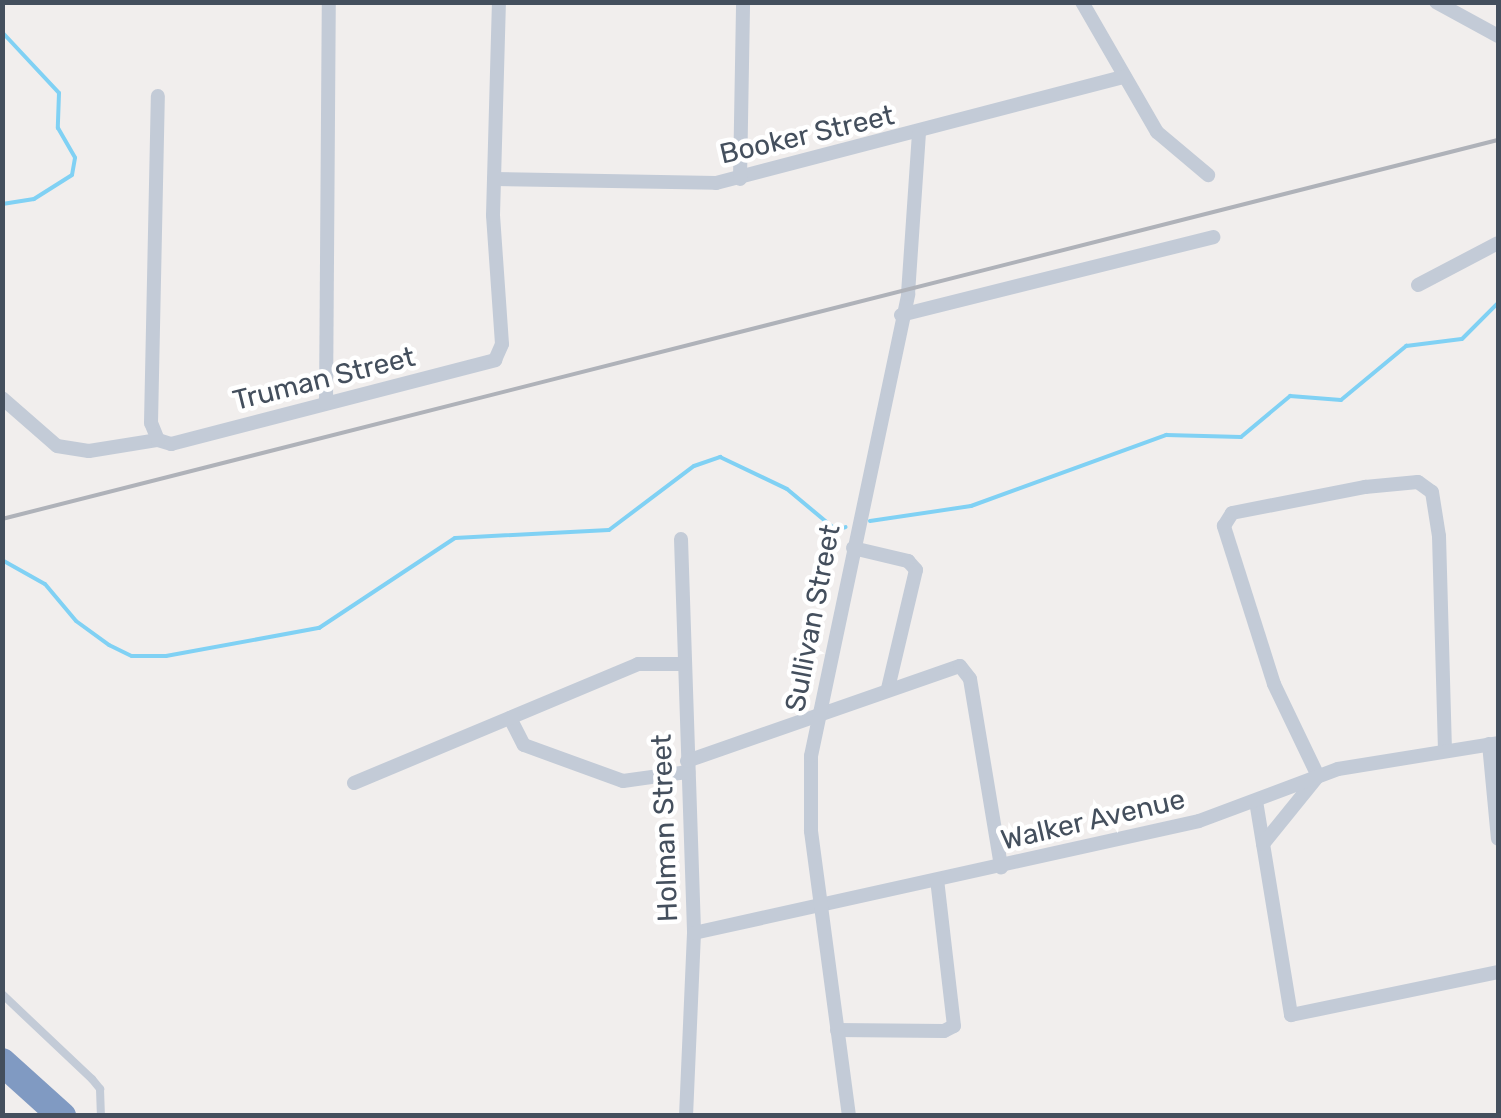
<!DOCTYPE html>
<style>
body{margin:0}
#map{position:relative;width:1501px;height:1118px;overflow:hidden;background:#f1eeed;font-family:Rubik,sans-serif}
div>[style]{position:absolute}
.stream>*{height:4px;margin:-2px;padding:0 2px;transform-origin:2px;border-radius:2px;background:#80d1f4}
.lane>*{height:8px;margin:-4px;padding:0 4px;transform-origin:4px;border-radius:4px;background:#c3cbd7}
.street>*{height:14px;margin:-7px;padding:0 7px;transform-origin:7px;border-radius:7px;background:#c3cbd7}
.highway>*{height:28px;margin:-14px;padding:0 14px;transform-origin:14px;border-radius:14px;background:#809ac2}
.rail>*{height:4px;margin:-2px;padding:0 2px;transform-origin:2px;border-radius:2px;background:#afb2b9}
span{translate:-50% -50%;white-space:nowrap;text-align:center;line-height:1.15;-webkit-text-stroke:9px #fff;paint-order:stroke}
.street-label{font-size:28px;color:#444f5d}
.frame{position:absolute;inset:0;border:5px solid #444f5d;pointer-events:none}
</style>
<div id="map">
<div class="stream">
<i style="left:2px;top:32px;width:83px;rotate:46.9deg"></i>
<i style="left:59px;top:93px;width:35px;rotate:92deg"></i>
<i style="left:58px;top:128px;width:34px;rotate:60deg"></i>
<i style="left:75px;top:158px;width:17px;rotate:100deg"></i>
<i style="left:72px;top:175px;width:45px;rotate:147.7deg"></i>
<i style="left:34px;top:199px;width:32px;rotate:171deg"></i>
<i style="left:870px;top:521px;width:102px;rotate:-8.4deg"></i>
<i style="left:971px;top:506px;width:208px;rotate:-20deg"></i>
<i style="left:1166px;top:435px;width:75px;rotate:1.5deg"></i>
<i style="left:1241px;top:437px;width:64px;rotate:-39.9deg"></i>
<i style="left:1290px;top:396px;width:51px;rotate:4.5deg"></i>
<i style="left:1341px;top:400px;width:85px;rotate:-39.7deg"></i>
<i style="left:1406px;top:346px;width:56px;rotate:-7.1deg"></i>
<i style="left:1462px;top:339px;width:51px;rotate:-45deg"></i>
<i style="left:2px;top:560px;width:49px;rotate:29.2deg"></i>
<i style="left:45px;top:584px;width:48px;rotate:50deg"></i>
<i style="left:76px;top:621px;width:41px;rotate:36deg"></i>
<i style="left:109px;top:645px;width:25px;rotate:26deg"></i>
<i style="left:132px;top:656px;width:34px"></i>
<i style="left:166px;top:656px;width:156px;rotate:-10.4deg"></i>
<i style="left:319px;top:628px;width:163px;rotate:-33.5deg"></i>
<i style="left:455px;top:538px;width:154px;rotate:-3deg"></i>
<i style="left:609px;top:530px;width:106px;rotate:-37deg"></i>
<i style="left:694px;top:466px;width:28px;rotate:-19deg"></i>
<i style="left:720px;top:457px;width:74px;rotate:25.5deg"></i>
<i style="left:787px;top:489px;width:64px;rotate:39.9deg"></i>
<i style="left:836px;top:530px;width:10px;rotate:-17deg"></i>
</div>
<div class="lane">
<i style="left:2px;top:994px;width:124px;rotate:43.4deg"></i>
<i style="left:92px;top:1079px;width:13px;rotate:51deg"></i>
<i style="left:100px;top:1089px;width:27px;rotate:88deg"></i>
</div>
<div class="street">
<i style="left:1082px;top:2px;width:150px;rotate:60deg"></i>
<i style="left:1157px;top:132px;width:67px;rotate:40.1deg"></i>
<i style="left:1436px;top:2px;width:71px;rotate:28.7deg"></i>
<i style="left:494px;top:179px;width:222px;rotate:1deg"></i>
<i style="left:716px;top:183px;width:422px;rotate:-14.6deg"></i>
<i style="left:740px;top:179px;width:177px;rotate:-89deg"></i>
<i style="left:1418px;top:285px;width:90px;rotate:-27.7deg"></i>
<i style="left:901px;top:315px;width:322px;rotate:-14deg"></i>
<i style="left:2px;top:398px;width:73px;rotate:41.1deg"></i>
<i style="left:57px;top:446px;width:32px;rotate:9deg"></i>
<i style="left:89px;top:451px;width:70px;rotate:-9.1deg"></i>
<i style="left:158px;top:440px;width:14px;rotate:17deg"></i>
<i style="left:171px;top:444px;width:335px;rotate:-14.5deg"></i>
<i style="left:495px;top:360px;width:17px;rotate:-66deg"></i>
<i style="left:502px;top:344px;width:129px;rotate:-94deg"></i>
<i style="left:493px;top:215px;width:213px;rotate:-88.4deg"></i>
<i style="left:326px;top:403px;width:401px;rotate:-89.6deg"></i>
<i style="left:158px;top:440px;width:18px;rotate:-112deg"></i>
<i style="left:151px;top:423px;width:327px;rotate:-88.8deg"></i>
<i style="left:681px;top:539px;width:394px;rotate:88.1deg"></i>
<i style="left:694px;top:933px;width:183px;rotate:92.5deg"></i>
<i style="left:853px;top:548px;width:57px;rotate:13.3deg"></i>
<i style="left:908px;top:561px;width:12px;rotate:48deg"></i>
<i style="left:916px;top:570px;width:121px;rotate:103.3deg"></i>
<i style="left:510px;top:718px;width:30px;rotate:63deg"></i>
<i style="left:524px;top:745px;width:105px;rotate:20deg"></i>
<i style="left:623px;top:781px;width:66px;rotate:-7.9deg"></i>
<i style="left:1489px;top:744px;width:95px;rotate:84.6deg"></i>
<i style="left:687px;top:761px;width:289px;rotate:-19.2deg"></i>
<i style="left:960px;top:666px;width:16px;rotate:52deg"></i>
<i style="left:970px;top:679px;width:191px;rotate:80.6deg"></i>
<i style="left:354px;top:783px;width:308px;rotate:-22.7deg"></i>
<i style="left:638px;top:664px;width:46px"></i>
<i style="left:1256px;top:801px;width:217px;rotate:80.7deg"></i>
<i style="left:1291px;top:1015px;width:211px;rotate:-11.7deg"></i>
<i style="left:1263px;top:844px;width:87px;rotate:-51deg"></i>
<i style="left:1318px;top:776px;width:102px;rotate:-115.6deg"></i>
<i style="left:1274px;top:684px;width:166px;rotate:-107.6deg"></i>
<i style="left:1224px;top:526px;width:15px;rotate:-58deg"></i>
<i style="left:1232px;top:513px;width:136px;rotate:-11.1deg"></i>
<i style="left:1365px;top:487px;width:53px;rotate:-5.4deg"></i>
<i style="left:1418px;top:482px;width:17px;rotate:36deg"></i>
<i style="left:1432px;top:492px;width:45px;rotate:81deg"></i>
<i style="left:1439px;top:536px;width:214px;rotate:88.4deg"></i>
<i style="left:694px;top:933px;width:517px;rotate:-12.5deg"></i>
<i style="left:1199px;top:821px;width:148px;rotate:-20.5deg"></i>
<i style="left:1338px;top:769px;width:162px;rotate:-9.2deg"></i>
<i style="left:837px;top:1030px;width:107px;rotate:0.5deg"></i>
<i style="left:944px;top:1031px;width:11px;rotate:-27deg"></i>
<i style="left:954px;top:1026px;width:147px;rotate:-96.6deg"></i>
<i style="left:849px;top:1116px;width:288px;rotate:-97.6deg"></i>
<i style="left:811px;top:831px;width:75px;rotate:-90deg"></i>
<i style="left:811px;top:756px;width:472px;rotate:-78.1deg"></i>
<i style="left:908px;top:294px;width:160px;rotate:-86.1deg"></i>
</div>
<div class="highway">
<i style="left:2px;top:1062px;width:81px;rotate:42deg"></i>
</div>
<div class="rail">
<i style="left:2px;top:519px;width:1543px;rotate:-14.22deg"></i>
</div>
<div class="street-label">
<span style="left:807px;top:135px;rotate:-13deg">Booker Street</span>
<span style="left:324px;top:379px;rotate:-14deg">Truman Street</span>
<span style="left:813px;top:618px;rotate:-79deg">Sullivan Street</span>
<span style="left:1093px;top:820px;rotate:-13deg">Walker Avenue</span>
<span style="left:665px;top:828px;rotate:-92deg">Holman Street</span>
</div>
<div class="frame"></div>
</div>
